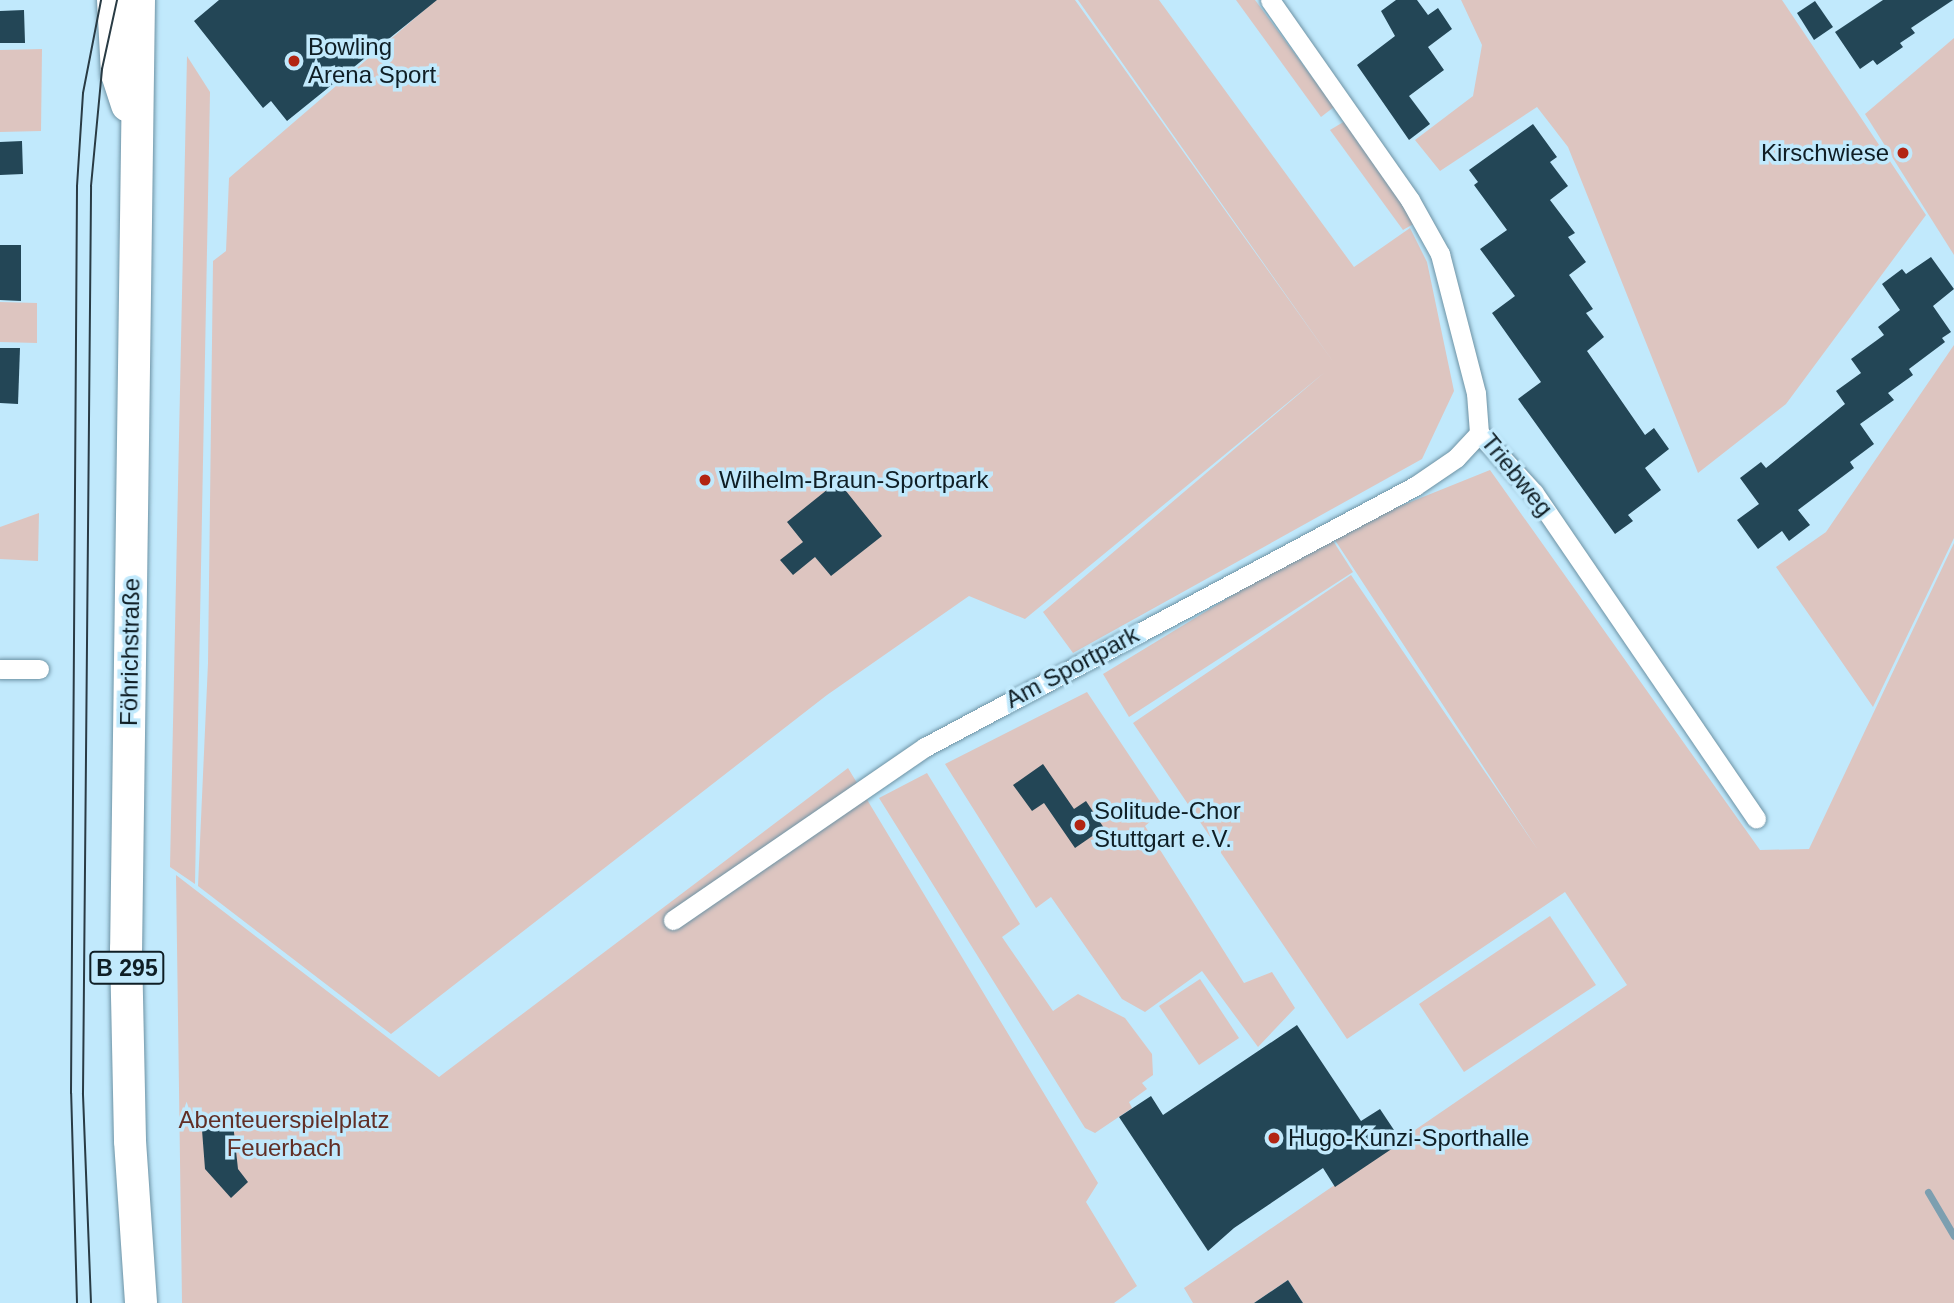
<!DOCTYPE html>
<meta charset="utf-8">
<style>
body{margin:0}
#map{position:relative;width:1954px;height:1303px;overflow:hidden;background:#c1e9fc;font-family:Helvetica,sans-serif}
div>[style]{position:absolute}
.green>*{inset:0;background:#ddc5c0}
.stream>*{height:7px;margin:-3.5px;padding:0 3.5px;transform-origin:3.5px;border-radius:3.5px;background:#7c9fb0}
.building>*{inset:0;background:#234656}
.roads{filter:drop-shadow(0 0 2px #6d92a4) drop-shadow(0 0 2px #6d92a4)}
.minor>*{height:19px;margin:-9.5px;padding:0 9.5px;transform-origin:9.5px;border-radius:9.5px;background:#fff}
.primary>*{height:32px;margin:-16px;padding:0 16px;transform-origin:16px;border-radius:16px;background:#fff}
.tram>*{height:2px;margin:-1px;padding:0 1px;transform-origin:1px;border-radius:1px;background:#293b44}
.dots>*{width:19px;height:19px;translate:-50% -50%;box-sizing:border-box;border:4px solid #c1e9fc;border-radius:50%}
span{translate:-50% -50%;white-space:nowrap;text-align:center;line-height:1.15;-webkit-text-stroke:7px #c1e9fc;paint-order:stroke}
.shield-label span{padding:2px 5px;background:#c1e9fc;border:2px solid;border-radius:5px;-webkit-text-stroke-width:0}
.shield-label{font-size:23px;color:#0f1e25;font-weight:700}
.poi-label{font-size:24px;color:#0f1e25}
.left{translate:0 -50%;text-align:left}
.right{translate:-100% -50%;text-align:right}
.street-label{font-size:24px;color:#0f1e25}
.park-label{font-size:24px;color:#612e25}
</style>
<div id="map">
<div class="green">
<i style="clip-path:polygon(436px 0,1075px 0,1334px 363px,1078px 0,1159px 0,1354px 267px,1410px 228px,1427px 262px,1454px 391px,1422px 459px,1073px 653px,1043px 612px,1325px 372px,1025px 619px,969px 596px,827px 695px,391px 1034px,198px 886px,208px 663px,213px 261px,226px 251px,229px 178px)"></i>
<i style="clip-path:polygon(1236px 0,1255px 0,1334px 107px,1321px 117px)"></i>
<i style="clip-path:polygon(1461px 0,1782px 0,1926px 215px,1786px 404px,1698px 473px,1568px 147px,1537px 107px,1440px 171px,1415px 140px,1473px 96px,1482px 45px)"></i>
<i style="clip-path:polygon(1954px 38px,1954px 255px,1865px 114px)"></i>
<i style="clip-path:polygon(42px 49px,41px 131px,0 132px,0 50px)"></i>
<i style="clip-path:polygon(187px 56px,210px 92px,195px 884px,170px 867px)"></i>
<i style="clip-path:polygon(1345px 121px,1415px 223px,1403px 230px,1330px 130px)"></i>
<i style="clip-path:polygon(0 302px,37px 303px,37px 343px,0 342px)"></i>
<i style="clip-path:polygon(1954px 345px,1954px 538px,1873px 707px,1776px 567px,1826px 532px)"></i>
<i style="clip-path:polygon(1490px 470px,1760px 850px,1809px 849px,1954px 543px,1954px 1303px,1303px 1303px,1288px 1280px,1254px 1303px,1193px 1303px,1184px 1288px,1627px 985px,1565px 892px,1347px 1039px,1133px 723px,1351px 575px,1538px 850px,1331px 534px)"></i>
<i style="clip-path:polygon(39px 513px,38px 561px,0 559px,0 527px)"></i>
<i style="clip-path:polygon(1330px 536px,1353px 572px,1129px 717px,1103px 674px)"></i>
<i style="clip-path:polygon(1087px 692px,1165px 809px,1145px 826px,1244px 983px,1272px 972px,1295px 1008px,1258px 1047px,1202px 971px,1145px 1012px,1122px 999px,1051px 897px,1036px 908px,945px 764px)"></i>
<i style="clip-path:polygon(848px 768px,1098px 1183px,1086px 1202px,1137px 1286px,1114px 1303px,182px 1303px,176px 875px,439px 1077px)"></i>
<i style="clip-path:polygon(927px 773px,1020px 924px,1002px 937px,1053px 1011px,1078px 994px,1125px 1018px,1152px 1054px,1153px 1075px,1142px 1083px,1147px 1089px,1129px 1102px,1132px 1108px,1095px 1133px,1085px 1128px,879px 798px)"></i>
<i style="clip-path:polygon(1550px 916px,1596px 985px,1464px 1072px,1419px 1004px)"></i>
<i style="clip-path:polygon(1200px 979px,1239px 1038px,1199px 1065px,1159px 1006px)"></i>
</div>
<div class="stream">
<i style="left:1928px;top:1192px;width:51px;rotate:59.4deg"></i>
</div>
<div class="building">
<i style="clip-path:polygon(219px 0,437px 0,287px 121px,271px 101px,263px 108px,194px 21px)"></i>
<i style="clip-path:polygon(1396px 0,1417px 0,1428px 15px,1438px 8px,1452px 29px,1428px 47px,1444px 70px,1409px 96px,1430px 124px,1409px 140px,1357px 65px,1395px 36px,1381px 11px)"></i>
<i style="clip-path:polygon(1883px 0,1953px 0,1911px 28px,1915px 33px,1900px 43px,1903px 47px,1877px 65px,1873px 60px,1860px 69px,1835px 32px)"></i>
<i style="clip-path:polygon(1815px 1px,1833px 27px,1814px 40px,1797px 13px)"></i>
<i style="clip-path:polygon(24px 10px,25px 43px,0 43px,0 11px)"></i>
<i style="clip-path:polygon(1533px 124px,1557px 157px,1550px 162px,1568px 186px,1550px 200px,1575px 233px,1568px 237px,1586px 262px,1569px 275px,1593px 309px,1586px 313px,1604px 337px,1587px 351px,1645px 435px,1654px 428px,1669px 449px,1645px 468px,1661px 490px,1628px 515px,1633px 521px,1615px 534px,1518px 399px,1541px 382px,1492px 313px,1515px 296px,1480px 249px,1507px 230px,1474px 185px,1478px 182px,1469px 170px)"></i>
<i style="clip-path:polygon(22px 141px,23px 174px,0 175px,0 142px)"></i>
<i style="clip-path:polygon(0 245px,21px 245px,21px 301px,0 300px)"></i>
<i style="clip-path:polygon(1931px 257px,1954px 289px,1933px 306px,1951px 332px,1942px 338px,1945px 342px,1909px 369px,1913px 375px,1888px 393px,1894px 400px,1860px 424px,1874px 444px,1850px 462px,1854px 468px,1798px 510px,1810px 525px,1789px 541px,1782px 531px,1758px 549px,1737px 520px,1759px 504px,1740px 478px,1761px 462px,1766px 468px,1845px 404px,1836px 391px,1861px 373px,1851px 359px,1884px 335px,1878px 327px,1900px 310px,1882px 284px,1902px 269px,1906px 274px)"></i>
<i style="clip-path:polygon(0 348px,20px 348px,18px 404px,0 403px)"></i>
<i style="clip-path:polygon(838px 481px,882px 536px,831px 576px,815px 557px,793px 575px,780px 560px,803px 542px,787px 522px)"></i>
<i style="clip-path:polygon(1043px 764px,1074px 809px,1086px 801px,1104px 828px,1075px 848px,1044px 803px,1032px 811px,1013px 785px)"></i>
<i style="clip-path:polygon(1297px 1025px,1361px 1121px,1380px 1109px,1402px 1142px,1335px 1187px,1323px 1168px,1234px 1228px,1208px 1251px,1119px 1117px,1151px 1096px,1163px 1115px)"></i>
<i style="clip-path:polygon(232px 1114px,238px 1169px,248px 1182px,231px 1198px,205px 1169px,201px 1117px)"></i>
<i style="clip-path:polygon(1288px 1280px,1303px 1303px,1254px 1303px)"></i>
</div>
<div class="roads">
<div class="minor">
<i style="left:1270px;top:0;width:244px;rotate:55deg"></i>
<i style="left:1410px;top:200px;width:62px;rotate:60.9deg"></i>
<i style="left:1440px;top:254px;width:144px;rotate:75.5deg"></i>
<i style="left:1476px;top:393px;width:40px;rotate:85.7deg"></i>
<i style="left:1479px;top:433px;width:81px;rotate:47.5deg"></i>
<i style="left:1534px;top:493px;width:394px;rotate:55.7deg"></i>
<i style="left:0;top:669px;width:39px"></i>
<i style="left:673px;top:920px;width:306px;rotate:-34.5deg"></i>
<i style="left:925px;top:747px;width:555px;rotate:-28.04deg"></i>
<i style="left:1415px;top:486px;width:50px;rotate:-34.3deg"></i>
<i style="left:1456px;top:458px;width:34px;rotate:-47deg"></i>
</div>
<div class="primary">
<i style="left:113px;top:0;width:74px;rotate:86.9deg"></i>
<i style="left:117px;top:74px;width:33px;rotate:72deg"></i>
<i style="left:139px;top:0;width:949px;rotate:90.78deg"></i>
<i style="left:126px;top:949px;width:192px;rotate:88.8deg"></i>
<i style="left:130px;top:1141px;width:162px;rotate:86.1deg"></i>
</div>
</div>
<div class="tram">
<i style="left:77px;top:1303px;width:210px;rotate:-91.6deg"></i>
<i style="left:71px;top:1093px;width:907px;rotate:-89.62deg"></i>
<i style="left:77px;top:186px;width:93px;rotate:-86.3deg"></i>
<i style="left:83px;top:93px;width:95px;rotate:-79deg"></i>
<i style="left:91px;top:1303px;width:210px;rotate:-92.2deg"></i>
<i style="left:83px;top:1093px;width:907px;rotate:-89.49deg"></i>
<i style="left:91px;top:186px;width:118px;rotate:-84.6deg"></i>
<i style="left:102px;top:69px;width:71px;rotate:-77.7deg"></i>
</div>
<div class="dots">
<i style="left:294px;top:61px;background:#b22513"></i>
<i style="left:1903px;top:153px;background:#b22513"></i>
<i style="left:705px;top:480px;background:#b22513"></i>
<i style="left:1080px;top:825px;background:#b22513"></i>
<i style="left:1274px;top:1138px;background:#b22513"></i>
</div>
<div class="shield-label">
<span style="left:127px;top:968px">B 295</span>
</div>
<div class="poi-label">
<span class="left" style="left:308px;top:61px">Bowling<br>Arena Sport</span>
<span class="right" style="left:1889px;top:153px">Kirschwiese</span>
<span class="left" style="left:719px;top:480px">Wilhelm-Braun-Sportpark</span>
<span class="left" style="left:1094px;top:825px">Solitude-Chor<br>Stuttgart e.V.</span>
<span class="left" style="left:1288px;top:1138px">Hugo-Kunzi-Sporthalle</span>
</div>
<div class="street-label">
<span style="left:1517px;top:475px;rotate:51deg">Triebweg</span>
<span style="left:130px;top:652px;rotate:-89deg">Föhrichstraße</span>
<span style="left:1072px;top:667px;rotate:-28deg">Am Sportpark</span>
</div>
<div class="park-label">
<span style="left:284px;top:1134px">Abenteuerspielplatz<br>Feuerbach</span>
</div>
</div>
